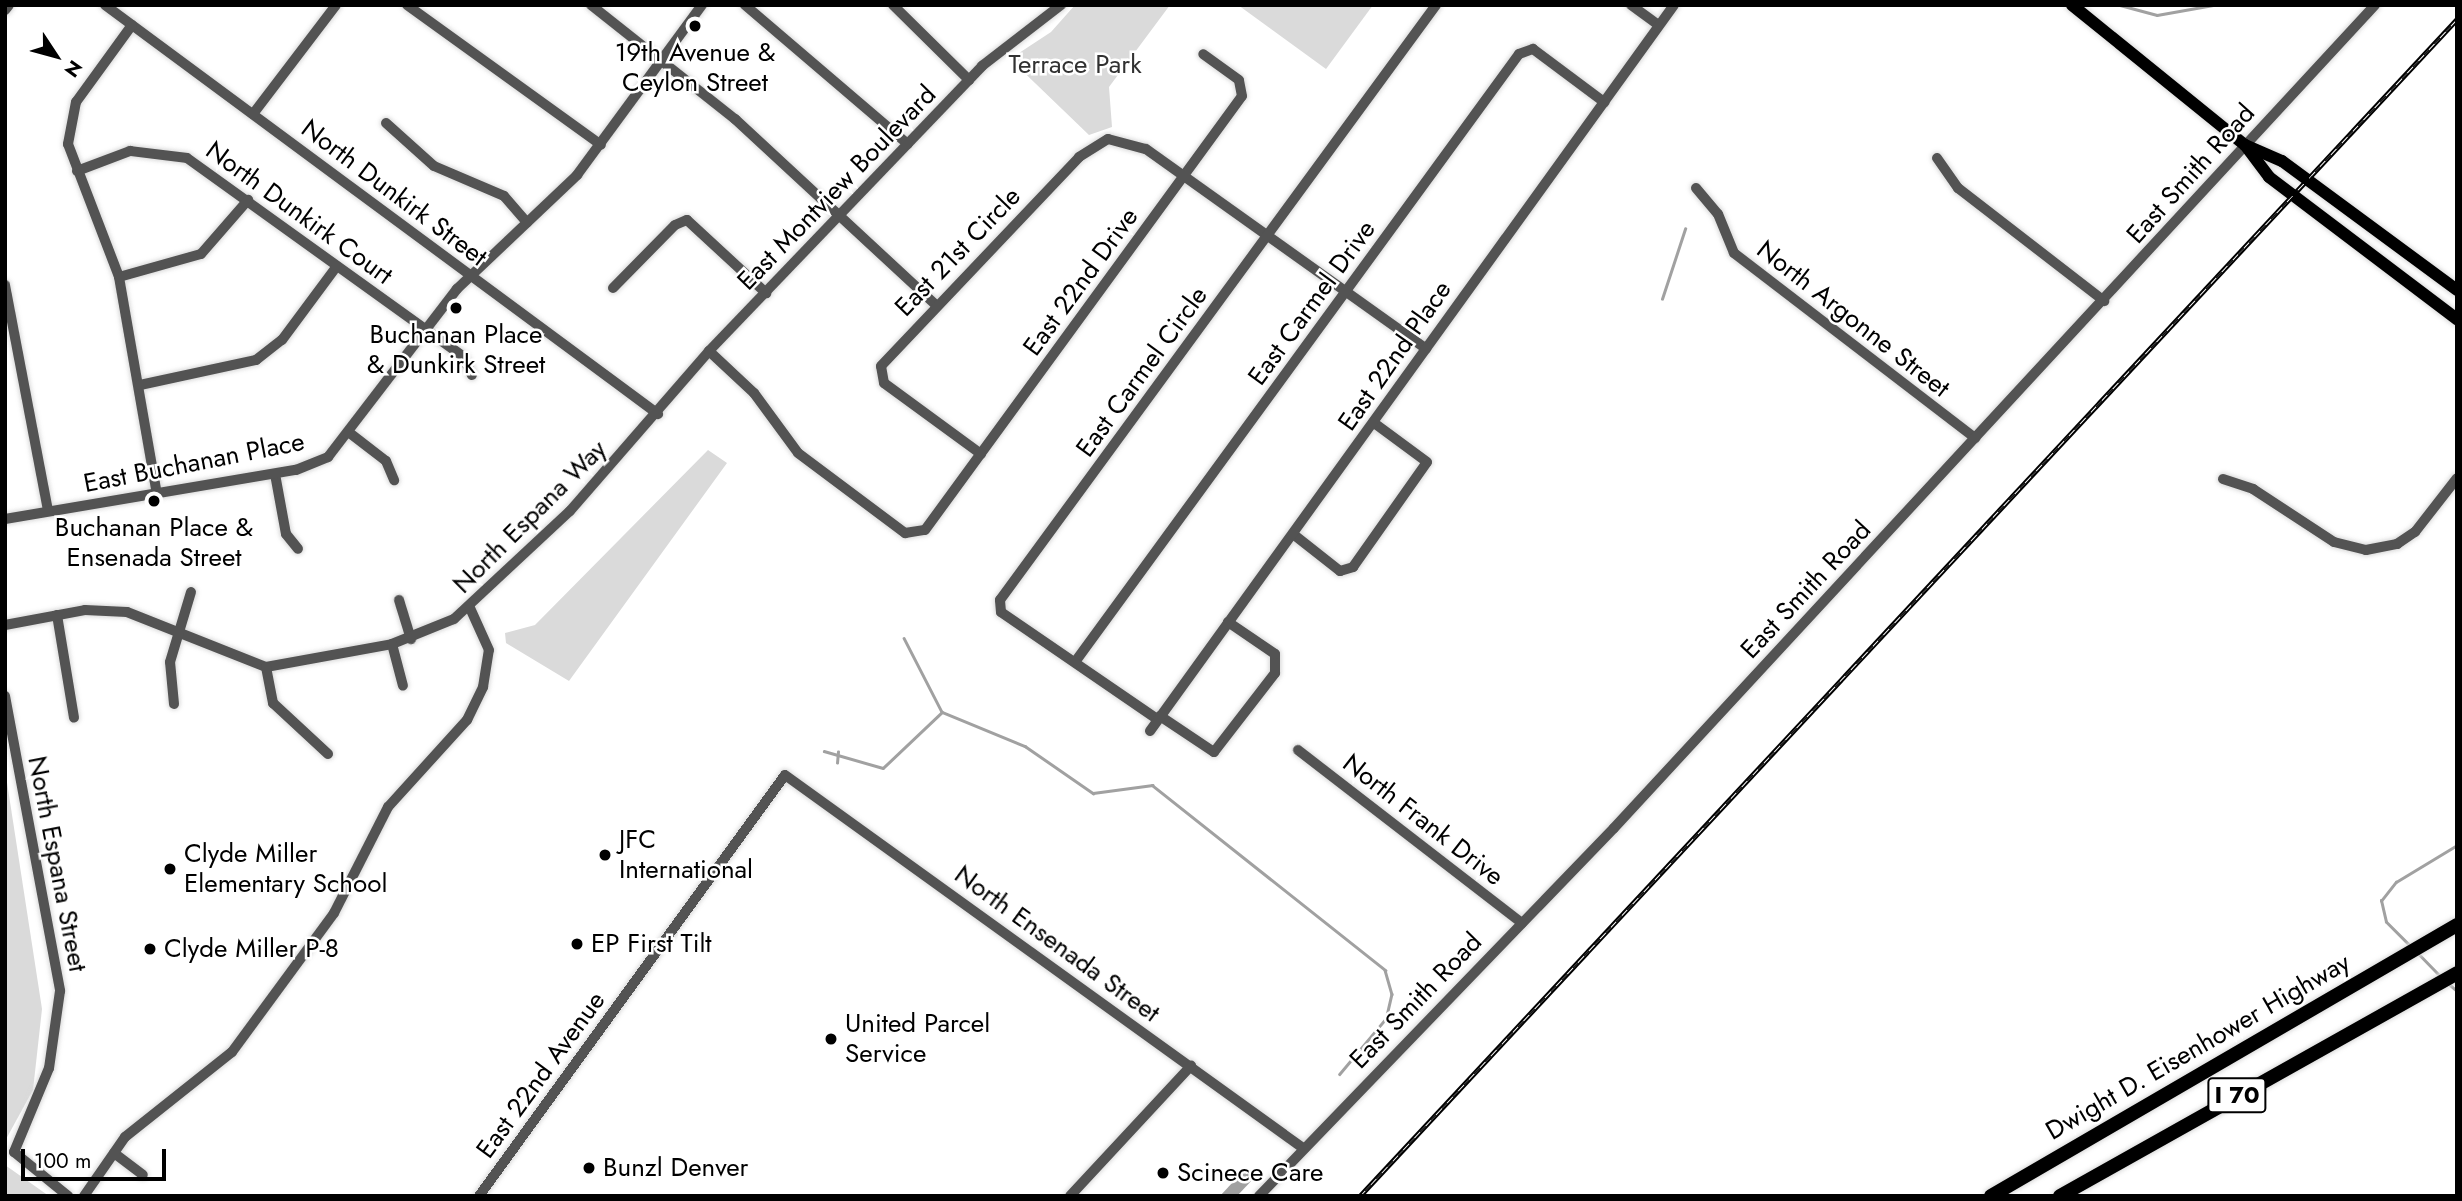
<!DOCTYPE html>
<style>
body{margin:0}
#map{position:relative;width:2462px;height:1201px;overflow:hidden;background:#fff;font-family:Jost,sans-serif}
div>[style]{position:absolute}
.green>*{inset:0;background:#dadada}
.water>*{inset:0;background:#a1a1a1}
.stream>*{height:2.5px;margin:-1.25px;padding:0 1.25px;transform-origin:1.25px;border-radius:1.25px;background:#a1a1a1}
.roads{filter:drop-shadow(0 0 2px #dbdbdb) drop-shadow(0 0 2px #dbdbdb)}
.minor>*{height:10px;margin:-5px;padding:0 5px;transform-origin:5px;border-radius:5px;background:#535353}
.major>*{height:12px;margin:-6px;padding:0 6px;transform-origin:6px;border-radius:6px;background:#000}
.highway>*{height:14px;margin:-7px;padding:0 7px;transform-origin:7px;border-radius:7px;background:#000}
.rail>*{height:5px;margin-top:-2.5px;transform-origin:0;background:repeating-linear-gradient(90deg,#fff 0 8px,#000 0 16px);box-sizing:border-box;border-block:2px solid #000}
.dots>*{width:19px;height:19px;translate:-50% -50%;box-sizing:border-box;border:4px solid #fff;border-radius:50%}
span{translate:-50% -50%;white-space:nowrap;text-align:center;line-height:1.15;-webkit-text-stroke:5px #fff;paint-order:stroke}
.shield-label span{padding:2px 5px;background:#fff;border:2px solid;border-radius:5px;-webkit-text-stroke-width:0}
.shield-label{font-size:24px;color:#000;font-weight:700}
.poi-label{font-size:26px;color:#000}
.left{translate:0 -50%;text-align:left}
.park-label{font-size:26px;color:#313131}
.street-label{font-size:26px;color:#000}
.frame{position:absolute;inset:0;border:7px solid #000;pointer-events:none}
.north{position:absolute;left:21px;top:21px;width:70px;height:70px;-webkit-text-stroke:5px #fff;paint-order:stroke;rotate:126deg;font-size:19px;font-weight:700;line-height:28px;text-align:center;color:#000}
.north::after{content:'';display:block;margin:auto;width:24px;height:32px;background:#000;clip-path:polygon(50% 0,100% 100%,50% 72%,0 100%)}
.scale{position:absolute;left:21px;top:1149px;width:145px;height:32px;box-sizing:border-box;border:4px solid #000;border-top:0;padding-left:9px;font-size:21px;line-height:24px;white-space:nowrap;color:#000;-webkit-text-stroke:5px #fff;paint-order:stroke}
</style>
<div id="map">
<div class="green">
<i style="clip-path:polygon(1075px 5px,1170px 5px,1109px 87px,1112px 127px,1089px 135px,1010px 59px,1051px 32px)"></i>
<i style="clip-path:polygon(1238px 5px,1373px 5px,1326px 69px)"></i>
<i style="clip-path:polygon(708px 450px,727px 463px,569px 681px,506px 643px,505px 633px,535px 625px)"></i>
<i style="clip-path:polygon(6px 776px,42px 1009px,33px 1090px,5px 1141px)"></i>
<i style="clip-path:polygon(5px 1165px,49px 1196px,5px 1196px)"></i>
</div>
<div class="water">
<i style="clip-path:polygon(1245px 1169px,1255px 1177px,1237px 1196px,1220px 1196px)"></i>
</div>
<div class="stream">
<i style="left:2120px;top:5px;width:38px;rotate:15deg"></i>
<i style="left:2157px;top:15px;width:58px;rotate:-10deg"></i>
<i style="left:1662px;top:299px;width:74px;rotate:-71.8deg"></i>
<i style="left:904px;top:638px;width:83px;rotate:62.8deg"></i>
<i style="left:824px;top:751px;width:61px;rotate:16.1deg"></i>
<i style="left:883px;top:768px;width:81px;rotate:-43.5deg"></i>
<i style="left:942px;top:712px;width:90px;rotate:22.3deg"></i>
<i style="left:1025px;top:746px;width:83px;rotate:34.7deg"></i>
<i style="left:1093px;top:793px;width:60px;rotate:-7.7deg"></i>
<i style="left:1152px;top:785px;width:298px;rotate:38.4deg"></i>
<i style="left:1385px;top:970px;width:25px;rotate:74deg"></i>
<i style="left:1392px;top:994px;width:26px;rotate:103deg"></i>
<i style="left:1386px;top:1019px;width:72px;rotate:129.9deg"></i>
<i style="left:837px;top:763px;width:11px;rotate:-85deg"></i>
<i style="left:2411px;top:947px;width:35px;rotate:-135deg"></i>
<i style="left:2386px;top:922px;width:22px;rotate:-103deg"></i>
<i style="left:2381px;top:901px;width:24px;rotate:-52deg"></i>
<i style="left:2396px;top:882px;width:71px;rotate:-31.2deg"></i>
<i style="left:2419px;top:954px;width:32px;rotate:46deg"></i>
<i style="left:2449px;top:984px;width:11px;rotate:41deg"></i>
</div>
<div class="roads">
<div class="minor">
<i style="left:105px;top:5px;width:688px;rotate:36.49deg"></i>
<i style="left:407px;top:5px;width:239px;rotate:35.8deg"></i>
<i style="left:591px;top:5px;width:184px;rotate:38.4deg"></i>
<i style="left:735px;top:119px;width:274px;rotate:42.8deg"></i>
<i style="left:745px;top:5px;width:214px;rotate:40.5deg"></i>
<i style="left:893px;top:5px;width:107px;rotate:44.6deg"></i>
<i style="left:1631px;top:5px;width:34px;rotate:36deg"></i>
<i style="left:5px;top:10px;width:6px;rotate:-51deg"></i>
<i style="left:132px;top:25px;width:95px;rotate:126deg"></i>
<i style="left:76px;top:102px;width:43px;rotate:100.8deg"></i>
<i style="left:68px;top:144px;width:142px;rotate:69deg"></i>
<i style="left:119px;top:277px;width:220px;rotate:80.1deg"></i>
<i style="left:253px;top:114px;width:137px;rotate:-52.7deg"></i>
<i style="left:386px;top:123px;width:64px;rotate:41.9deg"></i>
<i style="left:434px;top:166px;width:76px;rotate:23.2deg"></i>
<i style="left:504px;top:196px;width:35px;rotate:49deg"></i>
<i style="left:1937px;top:158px;width:37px;rotate:55deg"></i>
<i style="left:1958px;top:188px;width:185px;rotate:37.7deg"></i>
<i style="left:77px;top:171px;width:57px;rotate:-20.7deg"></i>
<i style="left:130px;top:151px;width:57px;rotate:7deg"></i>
<i style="left:187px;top:158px;width:340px;rotate:35.7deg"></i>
<i style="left:463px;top:356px;width:21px;rotate:65deg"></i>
<i style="left:1696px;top:188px;width:34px;rotate:50deg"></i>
<i style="left:1718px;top:214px;width:42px;rotate:67.7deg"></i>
<i style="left:1734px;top:253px;width:304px;rotate:37.5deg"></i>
<i style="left:119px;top:277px;width:85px;rotate:-15.7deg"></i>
<i style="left:201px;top:254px;width:72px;rotate:-49deg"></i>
<i style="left:5px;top:285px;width:230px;rotate:79.2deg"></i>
<i style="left:613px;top:288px;width:88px;rotate:-45.5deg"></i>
<i style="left:675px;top:225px;width:13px;rotate:-23deg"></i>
<i style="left:687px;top:220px;width:108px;rotate:42.7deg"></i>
<i style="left:709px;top:351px;width:62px;rotate:43deg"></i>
<i style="left:754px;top:393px;width:74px;rotate:53.7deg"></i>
<i style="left:798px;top:453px;width:134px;rotate:36.8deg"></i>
<i style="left:905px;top:533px;width:20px;rotate:-9deg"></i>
<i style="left:925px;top:530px;width:537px;rotate:-53.86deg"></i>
<i style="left:1242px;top:96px;width:16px;rotate:-101deg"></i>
<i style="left:1239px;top:80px;width:44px;rotate:-144.2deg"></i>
<i style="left:140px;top:385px;width:119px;rotate:-12.2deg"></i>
<i style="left:256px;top:360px;width:33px;rotate:-38deg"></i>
<i style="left:282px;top:340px;width:92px;rotate:-53.4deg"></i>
<i style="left:351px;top:434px;width:44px;rotate:37.6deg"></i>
<i style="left:386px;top:461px;width:21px;rotate:67deg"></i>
<i style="left:981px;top:454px;width:120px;rotate:-143.8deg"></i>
<i style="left:884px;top:383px;width:17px;rotate:-100deg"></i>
<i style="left:881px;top:366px;width:288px;rotate:-46.5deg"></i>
<i style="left:1079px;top:157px;width:34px;rotate:-32deg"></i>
<i style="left:1108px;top:139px;width:39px;rotate:15deg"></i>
<i style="left:1146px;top:149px;width:344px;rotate:35.5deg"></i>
<i style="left:275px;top:474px;width:61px;rotate:79.6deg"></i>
<i style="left:286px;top:534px;width:19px;rotate:51deg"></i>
<i style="left:2223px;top:479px;width:32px;rotate:18deg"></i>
<i style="left:2253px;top:489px;width:97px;rotate:33.2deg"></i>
<i style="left:2334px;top:542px;width:33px;rotate:14deg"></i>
<i style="left:2366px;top:550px;width:32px;rotate:-11deg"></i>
<i style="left:2397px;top:544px;width:22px;rotate:-34deg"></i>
<i style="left:2415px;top:532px;width:68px;rotate:-52.1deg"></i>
<i style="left:5px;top:519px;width:295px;rotate:-9.6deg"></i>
<i style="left:296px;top:470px;width:35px;rotate:-22deg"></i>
<i style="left:328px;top:457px;width:212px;rotate:-52.5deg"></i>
<i style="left:457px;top:289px;width:166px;rotate:-43.5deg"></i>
<i style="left:577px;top:175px;width:211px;rotate:-53.7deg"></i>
<i style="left:1293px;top:534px;width:60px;rotate:38.2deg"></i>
<i style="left:1340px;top:571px;width:14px;rotate:-17deg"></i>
<i style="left:1353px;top:567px;width:128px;rotate:-54.8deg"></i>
<i style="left:1427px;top:462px;width:67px;rotate:-143.5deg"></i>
<i style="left:399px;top:600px;width:41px;rotate:72.9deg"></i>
<i style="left:57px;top:615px;width:104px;rotate:80.6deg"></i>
<i style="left:5px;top:625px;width:81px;rotate:-10.6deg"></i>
<i style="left:85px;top:610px;width:42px;rotate:2.7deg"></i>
<i style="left:127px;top:612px;width:149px;rotate:21.6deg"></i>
<i style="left:266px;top:667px;width:128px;rotate:-10.3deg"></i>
<i style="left:392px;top:644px;width:67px;rotate:-22deg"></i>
<i style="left:454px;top:619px;width:158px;rotate:-43deg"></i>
<i style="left:570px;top:511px;width:212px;rotate:-49deg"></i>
<i style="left:709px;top:351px;width:395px;rotate:-46.2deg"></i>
<i style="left:982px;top:66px;width:100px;rotate:-37.7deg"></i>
<i style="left:392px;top:644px;width:43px;rotate:75.3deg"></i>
<i style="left:1075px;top:662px;width:753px;rotate:-53.86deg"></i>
<i style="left:1519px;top:54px;width:15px;rotate:-20deg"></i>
<i style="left:1533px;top:49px;width:89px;rotate:36.7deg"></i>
<i style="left:266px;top:667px;width:37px;rotate:79deg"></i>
<i style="left:273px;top:703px;width:75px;rotate:42.8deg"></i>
<i style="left:5px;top:696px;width:300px;rotate:79.4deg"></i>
<i style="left:60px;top:991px;width:78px;rotate:98.1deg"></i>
<i style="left:49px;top:1068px;width:91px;rotate:112.6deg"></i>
<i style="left:14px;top:1152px;width:70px;rotate:39.2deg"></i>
<i style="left:174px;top:704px;width:42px;rotate:-95.4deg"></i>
<i style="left:170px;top:662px;width:73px;rotate:-73.3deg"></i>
<i style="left:1160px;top:716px;width:65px;rotate:33.7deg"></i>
<i style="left:1214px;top:752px;width:100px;rotate:-52.3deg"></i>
<i style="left:1275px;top:673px;width:19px;rotate:-90deg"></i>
<i style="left:1275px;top:654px;width:57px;rotate:-145.8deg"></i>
<i style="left:1157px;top:719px;width:189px;rotate:-145.6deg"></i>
<i style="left:1001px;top:612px;width:12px;rotate:-95deg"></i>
<i style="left:1000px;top:600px;width:738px;rotate:-53.77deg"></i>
<i style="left:1150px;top:731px;width:895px;rotate:-54.18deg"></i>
<i style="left:1298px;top:750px;width:283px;rotate:37.7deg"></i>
<i style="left:114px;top:1153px;width:36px;rotate:37deg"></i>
<i style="left:84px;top:1196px;width:72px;rotate:-55.2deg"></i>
<i style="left:125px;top:1137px;width:137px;rotate:-38.5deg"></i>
<i style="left:232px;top:1052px;width:172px;rotate:-53.7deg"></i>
<i style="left:334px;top:913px;width:119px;rotate:-63deg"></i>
<i style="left:388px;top:807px;width:118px;rotate:-47.8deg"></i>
<i style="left:467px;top:720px;width:37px;rotate:-64deg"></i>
<i style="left:483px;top:687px;width:37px;rotate:-81deg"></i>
<i style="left:489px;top:650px;width:46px;rotate:-114.3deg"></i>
<i style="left:479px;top:1196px;width:520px;rotate:-53.99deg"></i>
<i style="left:785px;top:775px;width:638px;rotate:35.76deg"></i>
<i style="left:1070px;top:1196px;width:178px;rotate:-47.1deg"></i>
<i style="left:1259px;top:1196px;width:511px;rotate:-46.03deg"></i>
<i style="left:1614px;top:828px;width:1121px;rotate:-47.24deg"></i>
</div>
<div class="major">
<i style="left:2072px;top:5px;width:223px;rotate:39deg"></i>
<i style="left:2245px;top:145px;width:40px;rotate:23.4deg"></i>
<i style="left:2282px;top:161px;width:217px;rotate:36.4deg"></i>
<i style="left:2245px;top:145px;width:40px;rotate:53deg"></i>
<i style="left:2269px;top:177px;width:236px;rotate:37.1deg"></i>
</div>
<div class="highway">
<i style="left:1991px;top:1196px;width:539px;rotate:-30.18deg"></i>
<i style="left:2060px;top:1196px;width:455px;rotate:-29.3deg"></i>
</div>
</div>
<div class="rail">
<i style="left:1360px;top:1196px;width:1609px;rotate:-47.01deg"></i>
</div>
<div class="dots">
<i style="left:695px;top:26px;background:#000"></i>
<i style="left:456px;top:308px;background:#000"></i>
<i style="left:154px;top:501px;background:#000"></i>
<i style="left:605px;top:855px;background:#000"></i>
<i style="left:170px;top:869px;background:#000"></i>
<i style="left:577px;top:944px;background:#000"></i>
<i style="left:150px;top:949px;background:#000"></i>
<i style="left:831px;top:1039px;background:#000"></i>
<i style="left:589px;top:1168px;background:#000"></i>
<i style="left:1163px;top:1173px;background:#000"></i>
</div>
<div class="shield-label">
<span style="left:2237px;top:1095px">I 70</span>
</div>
<div class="poi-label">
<span style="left:695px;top:68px">19th Avenue &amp;<br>Ceylon Street</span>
<span style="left:456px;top:350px">Buchanan Place<br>&amp; Dunkirk Street</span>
<span style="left:154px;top:543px">Buchanan Place &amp;<br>Ensenada Street</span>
<span class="left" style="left:619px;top:855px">JFC<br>International</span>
<span class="left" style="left:184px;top:869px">Clyde Miller<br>Elementary School</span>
<span class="left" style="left:591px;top:944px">EP First Tilt</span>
<span class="left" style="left:164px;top:949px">Clyde Miller P-8</span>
<span class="left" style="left:845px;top:1039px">United Parcel<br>Service</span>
<span class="left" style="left:603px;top:1168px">Bunzl Denver</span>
<span class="left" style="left:1177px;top:1173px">Scinece Care</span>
</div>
<div class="park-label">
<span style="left:1075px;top:65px">Terrace Park</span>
</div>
<div class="street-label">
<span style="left:2191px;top:174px;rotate:-48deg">East Smith Road</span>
<span style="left:837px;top:188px;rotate:-46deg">East Montview Boulevard</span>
<span style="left:394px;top:193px;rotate:37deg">North Dunkirk Street</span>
<span style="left:299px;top:213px;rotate:36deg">North Dunkirk Court</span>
<span style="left:958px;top:252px;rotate:-46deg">East 21st Circle</span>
<span style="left:1081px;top:282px;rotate:-54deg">East 22nd Drive</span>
<span style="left:1312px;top:303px;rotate:-54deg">East Carmel Drive</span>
<span style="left:1853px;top:319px;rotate:38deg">North Argonne Street</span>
<span style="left:1395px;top:356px;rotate:-55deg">East 22nd Place</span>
<span style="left:1142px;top:372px;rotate:-54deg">East Carmel Circle</span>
<span style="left:194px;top:463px;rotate:-11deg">East Buchanan Place</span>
<span style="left:530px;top:517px;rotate:-45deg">North Espana Way</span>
<span style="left:1806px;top:590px;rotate:-47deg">East Smith Road</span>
<span style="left:1423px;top:820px;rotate:38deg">North Frank Drive</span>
<span style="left:57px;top:864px;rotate:79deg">North Espana Street</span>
<span style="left:1057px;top:944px;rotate:36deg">North Ensenada Street</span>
<span style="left:1416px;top:1001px;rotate:-46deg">East Smith Road</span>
<span style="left:2198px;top:1047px;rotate:-30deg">Dwight D. Eisenhower Highway</span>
<span style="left:541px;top:1075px;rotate:-54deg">East 22nd Avenue</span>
</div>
<div class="frame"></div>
<div class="north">N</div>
<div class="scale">100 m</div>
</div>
